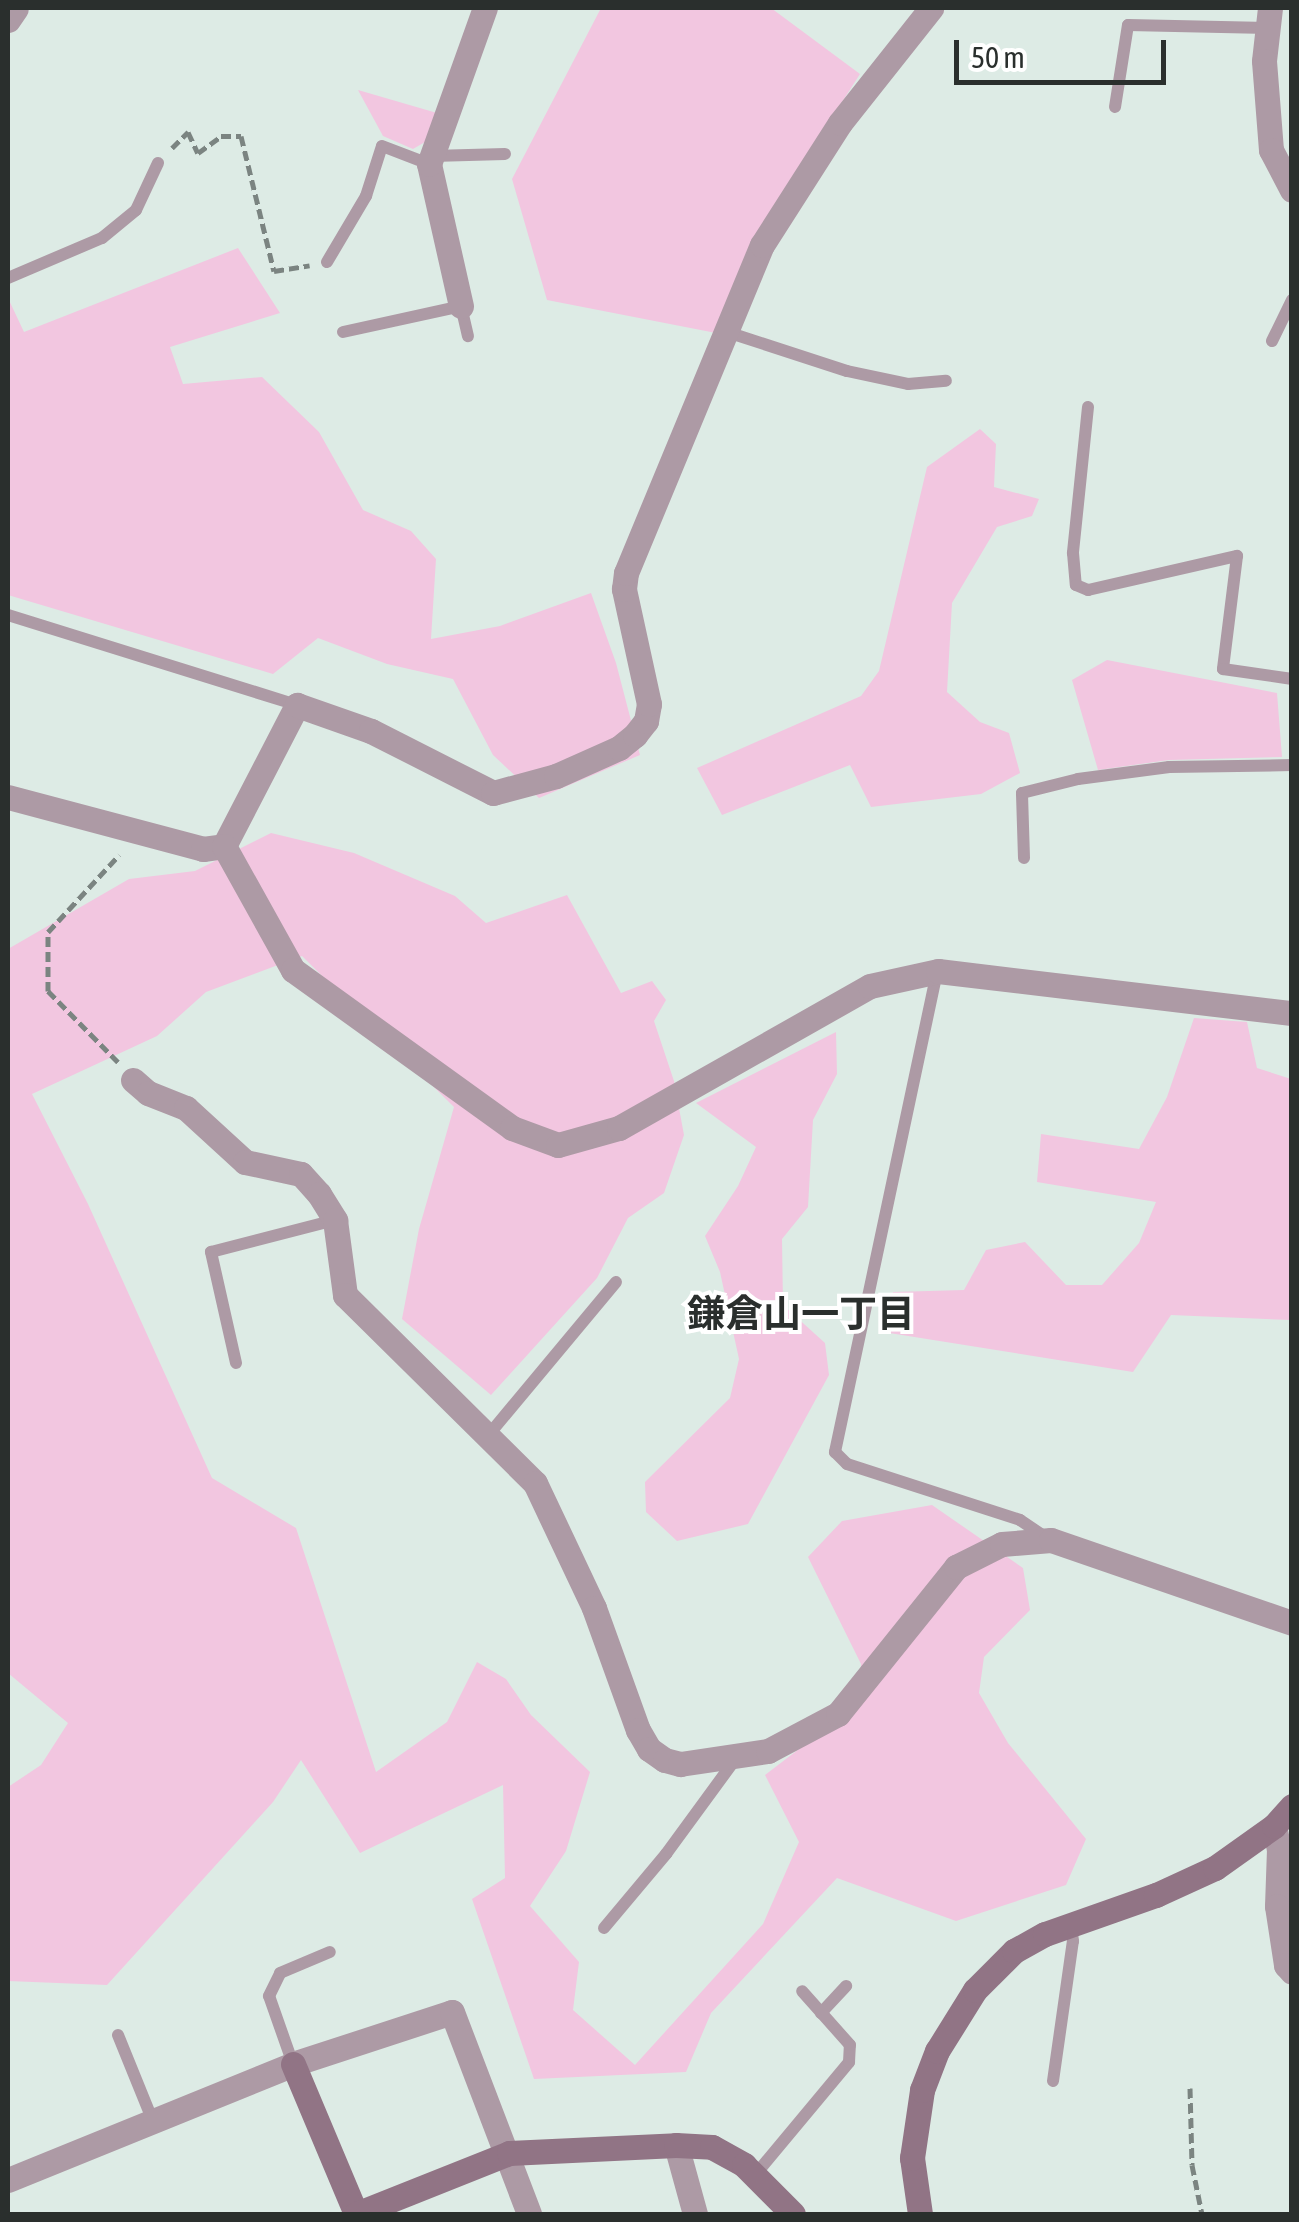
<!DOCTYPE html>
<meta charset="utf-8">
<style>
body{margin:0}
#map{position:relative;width:1299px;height:2222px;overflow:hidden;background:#ddebe5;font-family:"Asap Condensed","Noto Sans JP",sans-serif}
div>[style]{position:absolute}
.green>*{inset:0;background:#f2c6e0}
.path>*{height:5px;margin-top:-2.5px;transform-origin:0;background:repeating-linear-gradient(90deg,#7b8481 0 10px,transparent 0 15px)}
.lane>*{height:12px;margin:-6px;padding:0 6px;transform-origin:6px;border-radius:6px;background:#ad9aa5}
.street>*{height:25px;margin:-12.5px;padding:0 12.5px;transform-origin:12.5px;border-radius:12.5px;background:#ad9aa5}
.secondary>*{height:25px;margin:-12.5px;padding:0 12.5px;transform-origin:12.5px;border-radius:12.5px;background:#917485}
span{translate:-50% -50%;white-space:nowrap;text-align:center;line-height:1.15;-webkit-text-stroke:8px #fff;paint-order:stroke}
.neighbourhood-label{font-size:38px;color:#2a2f2d;font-weight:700}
.frame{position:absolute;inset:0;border:10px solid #2a2f2d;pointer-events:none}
.scale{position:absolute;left:954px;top:40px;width:212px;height:45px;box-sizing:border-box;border:5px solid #2a2f2d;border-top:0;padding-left:12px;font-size:30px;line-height:35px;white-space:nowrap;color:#2a2f2d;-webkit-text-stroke:8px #fff;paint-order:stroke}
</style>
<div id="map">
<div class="green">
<i style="clip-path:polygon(601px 8px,771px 8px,860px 74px,751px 244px,716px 333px,547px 300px,512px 179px)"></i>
<i style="clip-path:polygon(358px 90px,437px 113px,425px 142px,413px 149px,383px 136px)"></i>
<i style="clip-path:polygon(238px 248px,280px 313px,170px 347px,183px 384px,262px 377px,319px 432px,363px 510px,411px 531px,436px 559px,431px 639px,500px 626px,591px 593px,616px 663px,640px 755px,539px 798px,493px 755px,453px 679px,387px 664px,318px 638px,273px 674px,8px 595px,8px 298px,24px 332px)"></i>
<i style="clip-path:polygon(980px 429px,996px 444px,994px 487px,1039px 499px,1032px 516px,997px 527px,952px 603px,947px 692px,980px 722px,1009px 733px,1020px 773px,981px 794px,871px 807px,850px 765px,722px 815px,697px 768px,861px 696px,879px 671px,927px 467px)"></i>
<i style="clip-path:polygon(1107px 660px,1277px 693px,1282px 757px,1169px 760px,1098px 770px,1072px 680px)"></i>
<i style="clip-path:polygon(271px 833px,354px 853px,455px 896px,486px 923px,567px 895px,621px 993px,652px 981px,666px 1000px,654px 1021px,674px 1081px,684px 1135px,664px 1193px,628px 1218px,597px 1278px,491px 1395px,402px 1319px,419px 1229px,454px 1107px,302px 956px,206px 992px,157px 1036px,32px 1094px,88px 1204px,212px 1478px,296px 1528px,376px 1772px,447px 1722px,477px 1662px,506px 1679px,531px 1715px,590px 1772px,566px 1851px,530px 1906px,579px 1962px,573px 2010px,635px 2065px,763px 1924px,799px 1842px,765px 1775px,858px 1704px,861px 1664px,808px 1557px,842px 1521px,932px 1505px,1023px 1568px,1030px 1610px,984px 1657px,979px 1693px,1008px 1743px,1086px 1839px,1066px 1885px,956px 1921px,837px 1878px,711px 2013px,686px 2072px,534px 2079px,472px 1899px,505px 1878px,503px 1785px,360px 1853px,301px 1760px,273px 1802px,107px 1985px,8px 1981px,8px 1787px,41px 1765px,68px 1723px,8px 1673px,8px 949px,129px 879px,195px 871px)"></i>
<i style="clip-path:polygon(1194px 1018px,1247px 1022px,1257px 1068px,1291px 1079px,1291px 1320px,1171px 1315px,1133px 1372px,883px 1332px,893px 1292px,964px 1290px,986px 1250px,1025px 1242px,1066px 1285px,1102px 1285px,1139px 1243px,1156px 1202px,1037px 1182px,1041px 1134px,1139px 1149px,1167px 1097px)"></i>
<i style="clip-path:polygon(836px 1032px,837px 1074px,813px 1120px,808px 1207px,782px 1239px,783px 1305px,825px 1343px,829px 1375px,748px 1524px,677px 1541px,646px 1512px,645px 1482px,730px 1398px,739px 1359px,720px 1272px,705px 1236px,738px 1186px,756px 1147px,696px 1103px)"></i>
</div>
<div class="path">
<i style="left:172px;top:148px;width:23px;rotate:-45deg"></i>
<i style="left:188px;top:132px;width:23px;rotate:65deg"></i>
<i style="left:198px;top:153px;width:29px;rotate:-36deg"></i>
<i style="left:221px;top:136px;width:20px"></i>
<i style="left:241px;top:136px;width:139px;rotate:76.3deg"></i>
<i style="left:274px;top:271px;width:36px;rotate:-9deg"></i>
<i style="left:118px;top:1062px;width:100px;rotate:-134.6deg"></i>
<i style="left:48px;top:991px;width:59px;rotate:-90deg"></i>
<i style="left:48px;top:932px;width:105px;rotate:-47.3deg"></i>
<i style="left:1190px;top:2088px;width:77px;rotate:88.5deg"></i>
<i style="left:1192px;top:2165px;width:50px;rotate:78.5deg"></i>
</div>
<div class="lane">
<i style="left:1115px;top:107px;width:83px;rotate:-81deg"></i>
<i style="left:1128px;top:25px;width:140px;rotate:1.2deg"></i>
<i style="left:432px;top:156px;width:73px;rotate:-1.6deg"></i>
<i style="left:327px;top:262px;width:77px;rotate:-59.4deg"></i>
<i style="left:366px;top:196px;width:52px;rotate:-72.3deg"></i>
<i style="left:382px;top:146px;width:50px;rotate:21deg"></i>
<i style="left:8px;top:278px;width:102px;rotate:-23.1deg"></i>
<i style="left:102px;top:238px;width:44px;rotate:-39.5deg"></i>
<i style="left:136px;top:210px;width:52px;rotate:-64.9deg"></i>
<i style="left:343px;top:332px;width:121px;rotate:-12.4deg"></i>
<i style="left:461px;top:306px;width:31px;rotate:77deg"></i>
<i style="left:727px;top:332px;width:126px;rotate:18deg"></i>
<i style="left:847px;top:371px;width:62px;rotate:12deg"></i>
<i style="left:908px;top:384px;width:38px;rotate:-5deg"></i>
<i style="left:1272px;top:341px;width:46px;rotate:-64deg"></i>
<i style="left:1088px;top:407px;width:147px;rotate:95.9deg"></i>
<i style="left:1073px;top:553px;width:32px;rotate:85deg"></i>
<i style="left:1076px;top:585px;width:13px;rotate:23deg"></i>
<i style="left:1088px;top:590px;width:153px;rotate:-12.9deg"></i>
<i style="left:1237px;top:556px;width:114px;rotate:97.1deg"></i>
<i style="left:1223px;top:669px;width:70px;rotate:8.2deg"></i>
<i style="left:8px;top:615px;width:303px;rotate:17.3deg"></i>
<i style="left:1024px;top:858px;width:65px;rotate:-91.8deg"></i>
<i style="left:1022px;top:793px;width:58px;rotate:-14deg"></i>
<i style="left:1078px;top:779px;width:92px;rotate:-7.5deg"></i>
<i style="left:1169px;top:767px;width:123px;rotate:-0.9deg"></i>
<i style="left:937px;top:972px;width:491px;rotate:102deg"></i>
<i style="left:835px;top:1452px;width:17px;rotate:45deg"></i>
<i style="left:847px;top:1464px;width:182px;rotate:17.9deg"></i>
<i style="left:1020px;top:1520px;width:29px;rotate:34deg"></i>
<i style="left:236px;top:1363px;width:114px;rotate:-102.7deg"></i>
<i style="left:211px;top:1252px;width:128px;rotate:-14.5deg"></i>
<i style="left:486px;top:1438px;width:203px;rotate:-50.2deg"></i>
<i style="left:604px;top:1928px;width:97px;rotate:-50deg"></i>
<i style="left:666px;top:1854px;width:120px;rotate:-53.8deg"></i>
<i style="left:821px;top:2013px;width:37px;rotate:-47deg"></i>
<i style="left:118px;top:2035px;width:93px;rotate:67.9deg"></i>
<i style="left:293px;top:2064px;width:72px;rotate:-109.4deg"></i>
<i style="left:269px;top:1996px;width:25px;rotate:-64deg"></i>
<i style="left:280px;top:1973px;width:54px;rotate:-22.8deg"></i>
<i style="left:1053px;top:2081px;width:141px;rotate:-81.9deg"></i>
<i style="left:1073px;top:1941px;width:16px;rotate:-97deg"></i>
<i style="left:755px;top:2175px;width:147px;rotate:-50.2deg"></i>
<i style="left:849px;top:2062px;width:17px;rotate:-87deg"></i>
<i style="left:850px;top:2045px;width:72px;rotate:-131.6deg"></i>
</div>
<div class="street">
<i style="left:1270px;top:8px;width:53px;rotate:96.5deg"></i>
<i style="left:1264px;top:61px;width:89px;rotate:85.5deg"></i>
<i style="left:1271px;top:150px;width:45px;rotate:62.3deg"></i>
<i style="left:8px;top:20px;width:14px;rotate:-56deg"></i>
<i style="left:461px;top:306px;width:146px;rotate:-102.7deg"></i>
<i style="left:429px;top:164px;width:166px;rotate:-70.3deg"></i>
<i style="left:8px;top:797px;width:202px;rotate:14.9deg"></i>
<i style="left:203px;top:849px;width:21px;rotate:-8deg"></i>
<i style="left:224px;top:846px;width:159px;rotate:-62.6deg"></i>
<i style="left:297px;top:705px;width:78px;rotate:19.4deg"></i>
<i style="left:371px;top:731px;width:137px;rotate:26.9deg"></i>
<i style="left:493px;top:793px;width:65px;rotate:-15.1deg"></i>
<i style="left:556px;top:776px;width:69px;rotate:-24deg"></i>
<i style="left:619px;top:748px;width:21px;rotate:-39deg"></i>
<i style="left:635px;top:735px;width:18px;rotate:-52deg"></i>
<i style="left:646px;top:721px;width:17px;rotate:-80deg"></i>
<i style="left:649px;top:704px;width:118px;rotate:-102.3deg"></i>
<i style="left:624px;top:589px;width:16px;rotate:-83deg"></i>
<i style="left:626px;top:573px;width:355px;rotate:-67.5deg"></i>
<i style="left:762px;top:245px;width:145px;rotate:-57.4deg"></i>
<i style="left:840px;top:123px;width:147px;rotate:-51.6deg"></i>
<i style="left:224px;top:846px;width:142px;rotate:60.9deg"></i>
<i style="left:293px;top:970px;width:270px;rotate:35.8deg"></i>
<i style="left:512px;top:1128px;width:49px;rotate:20.3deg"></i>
<i style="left:558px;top:1145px;width:63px;rotate:-15.6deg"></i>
<i style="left:619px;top:1128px;width:288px;rotate:-29.5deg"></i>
<i style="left:870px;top:986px;width:70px;rotate:-12.4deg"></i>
<i style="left:938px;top:971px;width:356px;rotate:6.8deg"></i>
<i style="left:133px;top:1080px;width:20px;rotate:41deg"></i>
<i style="left:148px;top:1093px;width:41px;rotate:21.5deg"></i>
<i style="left:186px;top:1108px;width:80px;rotate:42.5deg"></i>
<i style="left:245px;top:1162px;width:57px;rotate:12.1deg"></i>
<i style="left:301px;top:1174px;width:27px;rotate:48deg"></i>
<i style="left:319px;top:1194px;width:31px;rotate:58deg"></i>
<i style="left:335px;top:1220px;width:76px;rotate:82.4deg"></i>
<i style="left:345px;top:1295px;width:267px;rotate:44.7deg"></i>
<i style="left:535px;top:1483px;width:138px;rotate:64.7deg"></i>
<i style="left:594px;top:1608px;width:130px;rotate:70.2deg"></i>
<i style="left:638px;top:1730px;width:22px;rotate:60deg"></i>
<i style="left:649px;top:1749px;width:19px;rotate:35deg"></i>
<i style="left:665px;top:1760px;width:16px;rotate:15deg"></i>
<i style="left:680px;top:1764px;width:89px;rotate:-8.4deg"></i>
<i style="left:768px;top:1751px;width:79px;rotate:-27.9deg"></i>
<i style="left:838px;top:1714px;width:189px;rotate:-51.2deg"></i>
<i style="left:956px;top:1567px;width:51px;rotate:-26.6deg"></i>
<i style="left:1002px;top:1544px;width:49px;rotate:-4.7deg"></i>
<i style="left:1051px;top:1540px;width:255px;rotate:19deg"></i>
<i style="left:1274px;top:1826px;width:24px;rotate:78deg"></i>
<i style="left:1279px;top:1849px;width:57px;rotate:92deg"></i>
<i style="left:1277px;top:1906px;width:60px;rotate:81.3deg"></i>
<i style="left:1286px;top:1965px;width:9px;rotate:49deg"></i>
<i style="left:676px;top:2145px;width:72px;rotate:74.6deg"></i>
<i style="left:8px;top:2180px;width:308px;rotate:-22.1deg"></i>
<i style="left:293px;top:2064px;width:167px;rotate:-18.1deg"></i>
<i style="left:452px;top:2012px;width:216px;rotate:69.1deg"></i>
</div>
<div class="secondary">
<i style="left:293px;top:2064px;width:163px;rotate:67.2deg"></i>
<i style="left:356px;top:2214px;width:165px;rotate:-21.7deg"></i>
<i style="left:509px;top:2153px;width:167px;rotate:-2.7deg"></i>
<i style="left:676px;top:2145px;width:36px;rotate:3deg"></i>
<i style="left:712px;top:2147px;width:37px;rotate:29deg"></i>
<i style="left:744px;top:2165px;width:69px;rotate:45deg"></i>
<i style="left:920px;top:2214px;width:57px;rotate:-98.1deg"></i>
<i style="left:912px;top:2158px;width:69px;rotate:-81.6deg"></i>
<i style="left:922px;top:2090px;width:42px;rotate:-69deg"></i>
<i style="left:937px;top:2051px;width:72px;rotate:-58.1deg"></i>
<i style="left:975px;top:1990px;width:55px;rotate:-45deg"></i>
<i style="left:1014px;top:1951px;width:35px;rotate:-29deg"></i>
<i style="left:1045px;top:1934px;width:118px;rotate:-19.4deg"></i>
<i style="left:1156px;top:1895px;width:65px;rotate:-24.6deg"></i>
<i style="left:1215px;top:1868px;width:72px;rotate:-35.4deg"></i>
<i style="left:1274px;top:1826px;width:27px;rotate:-48deg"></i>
</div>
<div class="neighbourhood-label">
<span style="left:801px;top:1314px">鎌倉山一丁目</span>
</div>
<div class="frame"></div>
<div class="scale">50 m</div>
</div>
